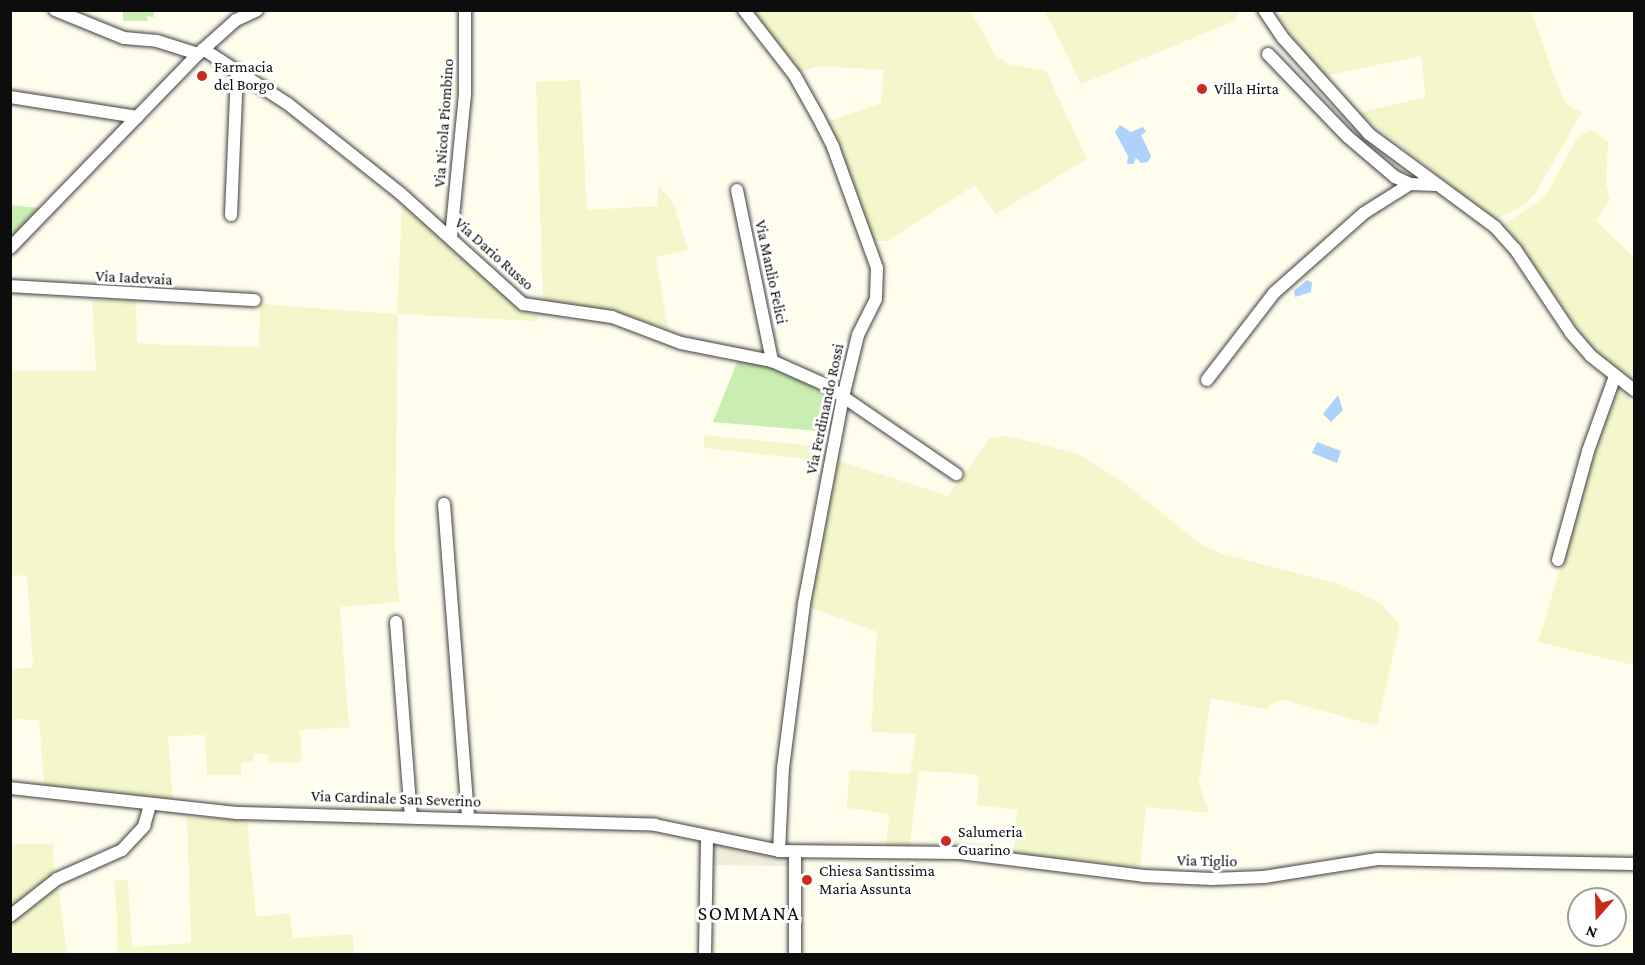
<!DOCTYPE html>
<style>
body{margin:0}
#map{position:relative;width:1645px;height:965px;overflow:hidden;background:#fffeed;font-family:"Crimson Pro",serif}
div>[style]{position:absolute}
.farmland>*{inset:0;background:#f4f7cb}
.green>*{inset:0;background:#c9edb3}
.plaza>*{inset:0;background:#f0eddb}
.water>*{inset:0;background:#add2fb}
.roads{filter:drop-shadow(0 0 2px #404040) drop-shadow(0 0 2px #404040)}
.minor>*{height:12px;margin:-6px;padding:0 6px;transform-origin:6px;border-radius:6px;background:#fff}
.dots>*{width:16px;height:16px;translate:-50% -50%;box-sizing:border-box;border:3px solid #fff;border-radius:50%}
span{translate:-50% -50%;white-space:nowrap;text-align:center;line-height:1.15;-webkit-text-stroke:6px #fff;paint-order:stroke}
.poi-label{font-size:16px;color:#0d0d0d}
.left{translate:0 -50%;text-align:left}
.street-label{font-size:16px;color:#0d0d0d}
.quarter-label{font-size:20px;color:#0d0d0d;letter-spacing:1.5px}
.frame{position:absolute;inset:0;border:12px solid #0d0d0d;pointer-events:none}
.north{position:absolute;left:1567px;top:887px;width:60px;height:60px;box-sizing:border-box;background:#fff;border:2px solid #9e9e9e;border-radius:50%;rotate:200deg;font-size:16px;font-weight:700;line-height:24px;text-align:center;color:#0d0d0d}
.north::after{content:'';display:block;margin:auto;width:21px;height:27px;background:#c82c1a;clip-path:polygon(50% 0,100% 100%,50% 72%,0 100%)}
</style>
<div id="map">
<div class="farmland">
<i style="clip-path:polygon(761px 10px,971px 11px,995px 55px,1008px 64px,1046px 71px,1087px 159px,996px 214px,975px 185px,887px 241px,873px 241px,827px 122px,881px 103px,884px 70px,820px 66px,798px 72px,751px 15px)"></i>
<i style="clip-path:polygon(1289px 10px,1531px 11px,1560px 92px,1568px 105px,1582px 112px,1535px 194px,1525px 204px,1496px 220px,1359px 113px,1426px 97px,1421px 56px,1324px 76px,1277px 17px)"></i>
<i style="clip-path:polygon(1045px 11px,1237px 11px,1237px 20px,1081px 84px)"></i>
<i style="clip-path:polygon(580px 80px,587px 210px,657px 206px,658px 185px,674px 204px,688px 250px,656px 257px,668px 329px,620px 313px,543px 307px,536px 82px)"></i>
<i style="clip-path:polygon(1591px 129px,1608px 142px,1606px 183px,1610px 200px,1596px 221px,1634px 257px,1634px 381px,1597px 353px,1584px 337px,1505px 224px,1546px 196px,1577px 138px)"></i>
<i style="clip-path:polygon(402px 203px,515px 305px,538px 316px,537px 321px,398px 314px,395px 542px,399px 602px,340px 607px,349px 727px,300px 730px,302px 762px,269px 763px,268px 754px,254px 754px,254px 761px,241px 763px,241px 775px,207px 775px,205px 735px,168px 736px,173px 802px,44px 785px,39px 720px,11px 719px,11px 669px,33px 667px,27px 575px,11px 576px,11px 371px,96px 371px,92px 300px,136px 299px,137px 343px,165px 345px,259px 347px,260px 304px,397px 314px)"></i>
<i style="clip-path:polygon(1614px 387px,1634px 403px,1634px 665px,1538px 642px)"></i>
<i style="clip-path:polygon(704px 435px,827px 447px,824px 461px,704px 448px)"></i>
<i style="clip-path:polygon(1008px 436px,1078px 454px,1122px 481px,1202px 545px,1223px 554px,1339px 584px,1380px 603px,1400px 625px,1377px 726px,1284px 700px,1270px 704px,1268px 710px,1211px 698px,1199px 783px,1209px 813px,1146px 807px,1140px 867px,1014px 854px,1017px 810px,977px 805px,979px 775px,958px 773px,919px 771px,909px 849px,886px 848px,889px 814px,847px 808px,849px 770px,910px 774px,916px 734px,871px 732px,877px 632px,806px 606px,834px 459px,948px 496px,990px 438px)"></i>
<i style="clip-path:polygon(187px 818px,247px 819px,256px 917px,290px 913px,293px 938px,353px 934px,354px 954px,118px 954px,115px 881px,128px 880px,132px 947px,191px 943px)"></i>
<i style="clip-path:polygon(11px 844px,53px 844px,54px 877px,11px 912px)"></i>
<i style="clip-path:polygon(58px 886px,67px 954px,11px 954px,11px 922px)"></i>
</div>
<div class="green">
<i style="clip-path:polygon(123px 11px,154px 11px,154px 17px,147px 16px,148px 21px,123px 21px)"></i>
<i style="clip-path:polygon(11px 205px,39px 208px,11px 238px,10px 205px)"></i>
<i style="clip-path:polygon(738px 360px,760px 363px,818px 385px,817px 389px,837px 401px,830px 432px,713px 422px)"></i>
</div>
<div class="plaza">
<i style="clip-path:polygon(699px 837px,792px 846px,791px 866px,699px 865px)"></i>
</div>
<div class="water">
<i style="clip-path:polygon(1120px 125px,1131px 132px,1143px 127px,1146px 132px,1141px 135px,1151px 156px,1148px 162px,1141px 163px,1136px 158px,1133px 164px,1127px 164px,1128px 156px,1115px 132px)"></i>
<i style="clip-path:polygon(1307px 280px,1312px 282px,1311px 292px,1295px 297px,1294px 291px)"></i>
<i style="clip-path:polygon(1338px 395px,1343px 410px,1331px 422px,1323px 414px)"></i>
<i style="clip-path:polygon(1317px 442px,1341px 451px,1337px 463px,1312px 453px)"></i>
</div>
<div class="roads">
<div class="minor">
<i style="left:55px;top:10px;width:74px;rotate:22.1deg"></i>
<i style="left:124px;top:38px;width:33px;rotate:5deg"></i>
<i style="left:157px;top:41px;width:43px;rotate:17.6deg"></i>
<i style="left:744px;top:10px;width:83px;rotate:52.3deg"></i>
<i style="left:795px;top:76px;width:47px;rotate:60.7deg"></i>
<i style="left:818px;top:117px;width:34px;rotate:63deg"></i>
<i style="left:833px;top:147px;width:129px;rotate:70deg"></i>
<i style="left:877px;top:268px;width:31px;rotate:92deg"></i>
<i style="left:876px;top:299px;width:40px;rotate:116.6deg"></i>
<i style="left:858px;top:335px;width:64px;rotate:103.6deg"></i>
<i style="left:843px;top:397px;width:211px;rotate:100.7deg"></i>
<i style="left:804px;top:604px;width:164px;rotate:97.3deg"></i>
<i style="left:783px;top:767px;width:84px;rotate:92.7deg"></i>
<i style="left:1264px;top:10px;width:34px;rotate:56deg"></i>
<i style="left:1283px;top:38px;width:129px;rotate:48.1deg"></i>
<i style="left:1369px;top:134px;width:157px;rotate:36.4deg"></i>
<i style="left:1495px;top:227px;width:30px;rotate:48deg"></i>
<i style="left:1515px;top:249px;width:101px;rotate:56.3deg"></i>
<i style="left:1571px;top:333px;width:30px;rotate:49deg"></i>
<i style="left:1591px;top:356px;width:55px;rotate:38.3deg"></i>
<i style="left:203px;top:49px;width:101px;rotate:32.9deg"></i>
<i style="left:288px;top:104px;width:143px;rotate:38.5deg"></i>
<i style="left:400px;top:193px;width:166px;rotate:42.1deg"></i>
<i style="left:523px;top:304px;width:90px;rotate:8.3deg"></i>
<i style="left:612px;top:317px;width:74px;rotate:20.6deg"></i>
<i style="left:681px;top:343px;width:93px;rotate:11.2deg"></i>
<i style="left:772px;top:361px;width:59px;rotate:24deg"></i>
<i style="left:826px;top:385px;width:158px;rotate:34.4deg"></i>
<i style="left:1268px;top:54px;width:115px;rotate:46.1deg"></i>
<i style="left:1348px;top:137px;width:62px;rotate:40.4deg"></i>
<i style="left:1395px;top:177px;width:17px;rotate:25deg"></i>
<i style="left:1410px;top:184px;width:28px;rotate:2deg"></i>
<i style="left:10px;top:97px;width:129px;rotate:8.9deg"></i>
<i style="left:737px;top:190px;width:175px;rotate:78.4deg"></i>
<i style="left:231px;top:215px;width:144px;rotate:-87.6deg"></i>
<i style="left:451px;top:237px;width:144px;rotate:-84.4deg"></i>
<i style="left:465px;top:94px;width:84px;rotate:-90deg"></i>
<i style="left:10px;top:248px;width:270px;rotate:-45.9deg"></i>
<i style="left:198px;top:54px;width:51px;rotate:-41.8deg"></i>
<i style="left:236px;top:20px;width:23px;rotate:-25deg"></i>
<i style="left:10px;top:286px;width:245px;rotate:3.3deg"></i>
<i style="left:1207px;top:380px;width:110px;rotate:-52.4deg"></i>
<i style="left:1274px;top:293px;width:120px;rotate:-41.6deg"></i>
<i style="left:1364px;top:213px;width:54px;rotate:-32.2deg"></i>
<i style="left:444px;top:504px;width:314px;rotate:85.6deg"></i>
<i style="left:1558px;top:560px;width:113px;rotate:-74.6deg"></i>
<i style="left:1588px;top:451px;width:80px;rotate:-70.2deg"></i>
<i style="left:396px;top:622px;width:194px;rotate:85.6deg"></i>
<i style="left:10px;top:788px;width:229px;rotate:6.3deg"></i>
<i style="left:238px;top:813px;width:417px;rotate:1.6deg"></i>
<i style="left:655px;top:825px;width:127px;rotate:11.8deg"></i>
<i style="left:779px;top:851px;width:181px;rotate:0.6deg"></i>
<i style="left:960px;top:853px;width:185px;rotate:7.1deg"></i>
<i style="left:1144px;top:876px;width:68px;rotate:2.5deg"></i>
<i style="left:1212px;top:879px;width:52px;rotate:-2.2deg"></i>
<i style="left:1264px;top:877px;width:115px;rotate:-9deg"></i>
<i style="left:1378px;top:859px;width:256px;rotate:1.1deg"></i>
<i style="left:10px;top:916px;width:60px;rotate:-38.2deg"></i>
<i style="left:57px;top:879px;width:71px;rotate:-24deg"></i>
<i style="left:122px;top:850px;width:33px;rotate:-47deg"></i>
<i style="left:144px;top:826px;width:22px;rotate:-74deg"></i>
<i style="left:705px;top:954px;width:116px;rotate:-89deg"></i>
<i style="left:795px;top:954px;width:102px;rotate:-90deg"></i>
</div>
</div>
<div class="dots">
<i style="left:202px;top:76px;background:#c82c1a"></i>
<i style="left:1202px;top:89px;background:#c82c1a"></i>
<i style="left:946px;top:841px;background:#c82c1a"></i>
<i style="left:807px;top:880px;background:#c82c1a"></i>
</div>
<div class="poi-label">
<span class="left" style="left:214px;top:76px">Farmacia<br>del Borgo</span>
<span class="left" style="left:1214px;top:89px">Villa Hirta</span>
<span class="left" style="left:958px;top:841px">Salumeria<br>Guarino</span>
<span class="left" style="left:819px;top:880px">Chiesa Santissima<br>Maria Assunta</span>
</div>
<div class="street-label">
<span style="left:444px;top:123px;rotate:-86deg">Via Nicola Piombino</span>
<span style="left:494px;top:254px;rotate:42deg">Via Dario Russo</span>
<span style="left:771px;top:272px;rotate:78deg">Via Manlio Felici</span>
<span style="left:134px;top:278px;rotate:3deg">Via Iadevaia</span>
<span style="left:825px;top:409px;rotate:-78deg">Via Ferdinando Rossi</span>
<span style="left:396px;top:799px;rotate:2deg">Via Cardinale San Severino</span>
<span style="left:1207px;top:861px;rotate:1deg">Via Tiglio</span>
</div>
<div class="quarter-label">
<span style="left:749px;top:913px">SOMMANA</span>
</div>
<div class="frame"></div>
<div class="north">N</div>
</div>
